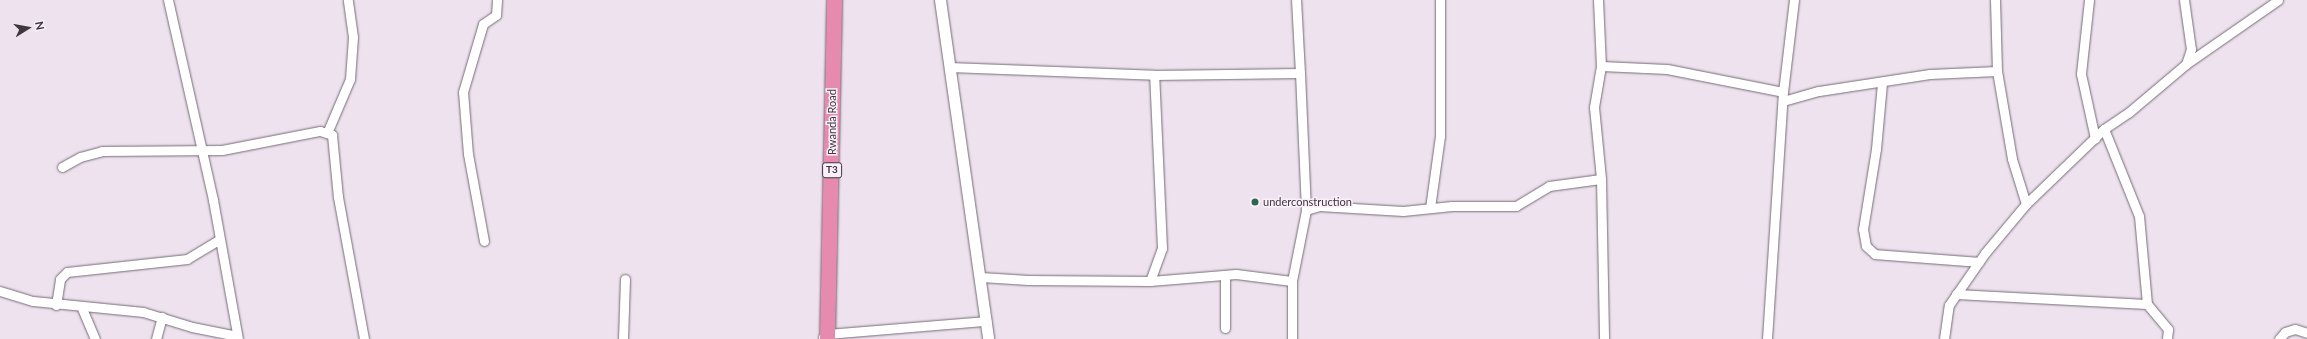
<!DOCTYPE html>
<style>
body{margin:0}
#map{position:relative;width:2307px;height:339px;overflow:hidden;background:#ede2ee;font-family:Lato,sans-serif}
div>[style]{position:absolute}
.roads{filter:drop-shadow(0 0 1px #756c76) drop-shadow(0 0 1px #756c76)}
.minor>*{height:9px;margin:-4.5px;padding:0 4.5px;transform-origin:4.5px;border-radius:4.5px;background:#fff}
.tertiary>*{height:11px;margin:-5.5px;padding:0 5.5px;transform-origin:5.5px;border-radius:5.5px;background:#fff}
.trunk>*{height:15px;margin:-7.5px;padding:0 7.5px;transform-origin:7.5px;border-radius:7.5px;background:#e68aaf}
.dots>*{width:11px;height:11px;translate:-50% -50%;box-sizing:border-box;border:2px solid #fbeffb;border-radius:50%}
span{translate:-50% -50%;white-space:nowrap;text-align:center;line-height:1.15;-webkit-text-stroke:3px #fbeffb;paint-order:stroke}
.shield-label span{padding:1px 3px;background:#fbeffb;border:1px solid;border-radius:3px;-webkit-text-stroke-width:0}
.shield-label{font-size:10px;color:#3c383c;font-weight:700}
.street-label{font-size:11px;color:#3c383c}
.poi-label{font-size:11px;color:#3c383c}
.left{translate:0 -50%;text-align:left}
.north{position:absolute;left:8px;top:8px;width:40px;height:40px;-webkit-text-stroke:3px #fbeffb;paint-order:stroke;rotate:79deg;font-size:11px;font-weight:700;line-height:16px;text-align:center;color:#3c383c}
.north::after{content:'';display:block;margin:auto;width:14px;height:18px;background:#3c383c;clip-path:polygon(50% 0,100% 100%,50% 72%,0 100%)}
</style>
<div id="map">
<div class="roads">
<div class="minor">
<i style="left:168px;top:0;width:205px;rotate:77.3deg"></i>
<i style="left:213px;top:200px;width:141px;rotate:79.8deg"></i>
<i style="left:1598px;top:0;width:66px;rotate:87.4deg"></i>
<i style="left:1601px;top:66px;width:42px;rotate:99.7deg"></i>
<i style="left:1594px;top:107px;width:72px;rotate:84.4deg"></i>
<i style="left:1601px;top:179px;width:160px;rotate:88.9deg"></i>
<i style="left:1995px;top:0;width:71px;rotate:88.4deg"></i>
<i style="left:1997px;top:71px;width:89px;rotate:80.3deg"></i>
<i style="left:2012px;top:159px;width:47px;rotate:72.7deg"></i>
<i style="left:2089px;top:0;width:74px;rotate:96.2deg"></i>
<i style="left:2081px;top:74px;width:66px;rotate:77.7deg"></i>
<i style="left:2184px;top:0;width:49px;rotate:81.9deg"></i>
<i style="left:2191px;top:49px;width:16px;rotate:108deg"></i>
<i style="left:1601px;top:66px;width:66px;rotate:2.6deg"></i>
<i style="left:1667px;top:69px;width:118px;rotate:11.2deg"></i>
<i style="left:949px;top:67px;width:205px;rotate:2.2deg"></i>
<i style="left:1154px;top:75px;width:146px;rotate:-0.8deg"></i>
<i style="left:1300px;top:73px;width:73px;rotate:-93.1deg"></i>
<i style="left:1300px;top:73px;width:137px;rotate:87.5deg"></i>
<i style="left:1882px;top:83px;width:66px;rotate:95.2deg"></i>
<i style="left:1876px;top:149px;width:81px;rotate:99.2deg"></i>
<i style="left:1863px;top:229px;width:17px;rotate:80deg"></i>
<i style="left:1866px;top:246px;width:12px;rotate:42deg"></i>
<i style="left:1875px;top:254px;width:104px;rotate:4.4deg"></i>
<i style="left:1783px;top:101px;width:37px;rotate:-16deg"></i>
<i style="left:1819px;top:91px;width:112px;rotate:-8.7deg"></i>
<i style="left:1930px;top:74px;width:67px;rotate:-2.6deg"></i>
<i style="left:2104px;top:129px;width:94px;rotate:68.1deg"></i>
<i style="left:2139px;top:216px;width:88px;rotate:84.8deg"></i>
<i style="left:2147px;top:304px;width:33px;rotate:50deg"></i>
<i style="left:2168px;top:329px;width:10px;rotate:96deg"></i>
<i style="left:327px;top:133px;width:59px;rotate:-66.9deg"></i>
<i style="left:350px;top:79px;width:42px;rotate:-85.9deg"></i>
<i style="left:353px;top:37px;width:37px;rotate:-98deg"></i>
<i style="left:62px;top:167px;width:21px;rotate:-29deg"></i>
<i style="left:80px;top:157px;width:23px;rotate:-15deg"></i>
<i style="left:102px;top:151px;width:120px;rotate:-0.5deg"></i>
<i style="left:222px;top:150px;width:100px;rotate:-11deg"></i>
<i style="left:320px;top:131px;width:13px;rotate:18deg"></i>
<i style="left:332px;top:135px;width:62px;rotate:84.5deg"></i>
<i style="left:338px;top:197px;width:144px;rotate:79.6deg"></i>
<i style="left:1430px;top:208px;width:73px;rotate:-82.1deg"></i>
<i style="left:1440px;top:136px;width:136px;rotate:-90deg"></i>
<i style="left:484px;top:241px;width:88px;rotate:-100.4deg"></i>
<i style="left:468px;top:154px;width:62px;rotate:-94.6deg"></i>
<i style="left:463px;top:92px;width:71px;rotate:-73.6deg"></i>
<i style="left:483px;top:24px;width:16px;rotate:-35deg"></i>
<i style="left:496px;top:15px;width:15px;rotate:-86deg"></i>
<i style="left:981px;top:277px;width:47px;rotate:3.7deg"></i>
<i style="left:1028px;top:280px;width:122px;rotate:0.5deg"></i>
<i style="left:1150px;top:281px;width:86px;rotate:-4.7deg"></i>
<i style="left:1236px;top:274px;width:56px;rotate:7.1deg"></i>
<i style="left:1292px;top:281px;width:58px;rotate:90deg"></i>
<i style="left:1150px;top:281px;width:35px;rotate:-70deg"></i>
<i style="left:1162px;top:248px;width:173px;rotate:-92.6deg"></i>
<i style="left:1292px;top:281px;width:72px;rotate:-78.8deg"></i>
<i style="left:1306px;top:210px;width:14px;rotate:-17deg"></i>
<i style="left:1319px;top:206px;width:84px;rotate:3.4deg"></i>
<i style="left:1403px;top:211px;width:49px;rotate:-5.8deg"></i>
<i style="left:1452px;top:206px;width:64px"></i>
<i style="left:1516px;top:206px;width:39px;rotate:-31deg"></i>
<i style="left:1549px;top:186px;width:52px;rotate:-7.7deg"></i>
<i style="left:0;top:291px;width:34px;rotate:17deg"></i>
<i style="left:33px;top:301px;width:111px;rotate:5.7deg"></i>
<i style="left:143px;top:312px;width:51px;rotate:17deg"></i>
<i style="left:192px;top:327px;width:46px;rotate:11.3deg"></i>
<i style="left:1956px;top:294px;width:191px;rotate:3deg"></i>
<i style="left:56px;top:305px;width:26px;rotate:-81deg"></i>
<i style="left:60px;top:279px;width:10px;rotate:-45deg"></i>
<i style="left:67px;top:272px;width:121px;rotate:-6.2deg"></i>
<i style="left:187px;top:259px;width:37px;rotate:-31deg"></i>
<i style="left:81px;top:306px;width:36px;rotate:67deg"></i>
<i style="left:1225px;top:328px;width:53px;rotate:-90deg"></i>
<i style="left:823px;top:337px;width:5px;rotate:-37deg"></i>
<i style="left:827px;top:334px;width:160px;rotate:-4.7deg"></i>
<i style="left:156px;top:339px;width:23px;rotate:-75deg"></i>
<i style="left:623px;top:339px;width:60px;rotate:-88.1deg"></i>
<i style="left:1767px;top:339px;width:248px;rotate:-86.3deg"></i>
<i style="left:1783px;top:92px;width:93px;rotate:-83.2deg"></i>
<i style="left:1944px;top:339px;width:34px;rotate:-82deg"></i>
<i style="left:1949px;top:305px;width:63px;rotate:-55.3deg"></i>
<i style="left:1985px;top:253px;width:64px;rotate:-50.1deg"></i>
<i style="left:2026px;top:204px;width:108px;rotate:-43.9deg"></i>
<i style="left:2104px;top:129px;width:29px;rotate:-34deg"></i>
<i style="left:2128px;top:113px;width:76px;rotate:-40.2deg"></i>
<i style="left:2186px;top:64px;width:112px;rotate:-34.8deg"></i>
<i style="left:2279px;top:339px;width:9px;rotate:-49deg"></i>
<i style="left:2285px;top:332px;width:10px;rotate:-17deg"></i>
<i style="left:2295px;top:329px;width:13px;rotate:18deg"></i>
</div>
<div class="tertiary">
<i style="left:940px;top:0;width:342px;rotate:81.9deg"></i>
</div>
<div class="trunk">
<i style="left:827px;top:339px;width:339px;rotate:-88.8deg"></i>
</div>
</div>
<div class="dots">
<i style="left:1255px;top:202px;background:#2e674f"></i>
</div>
<div class="shield-label">
<span style="left:832px;top:170px">T3</span>
</div>
<div class="street-label">
<span style="left:832px;top:122px;rotate:-90deg">Rwanda Road</span>
</div>
<div class="poi-label">
<span class="left" style="left:1263px;top:202px">underconstruction</span>
</div>
<div class="north">N</div>
</div>
